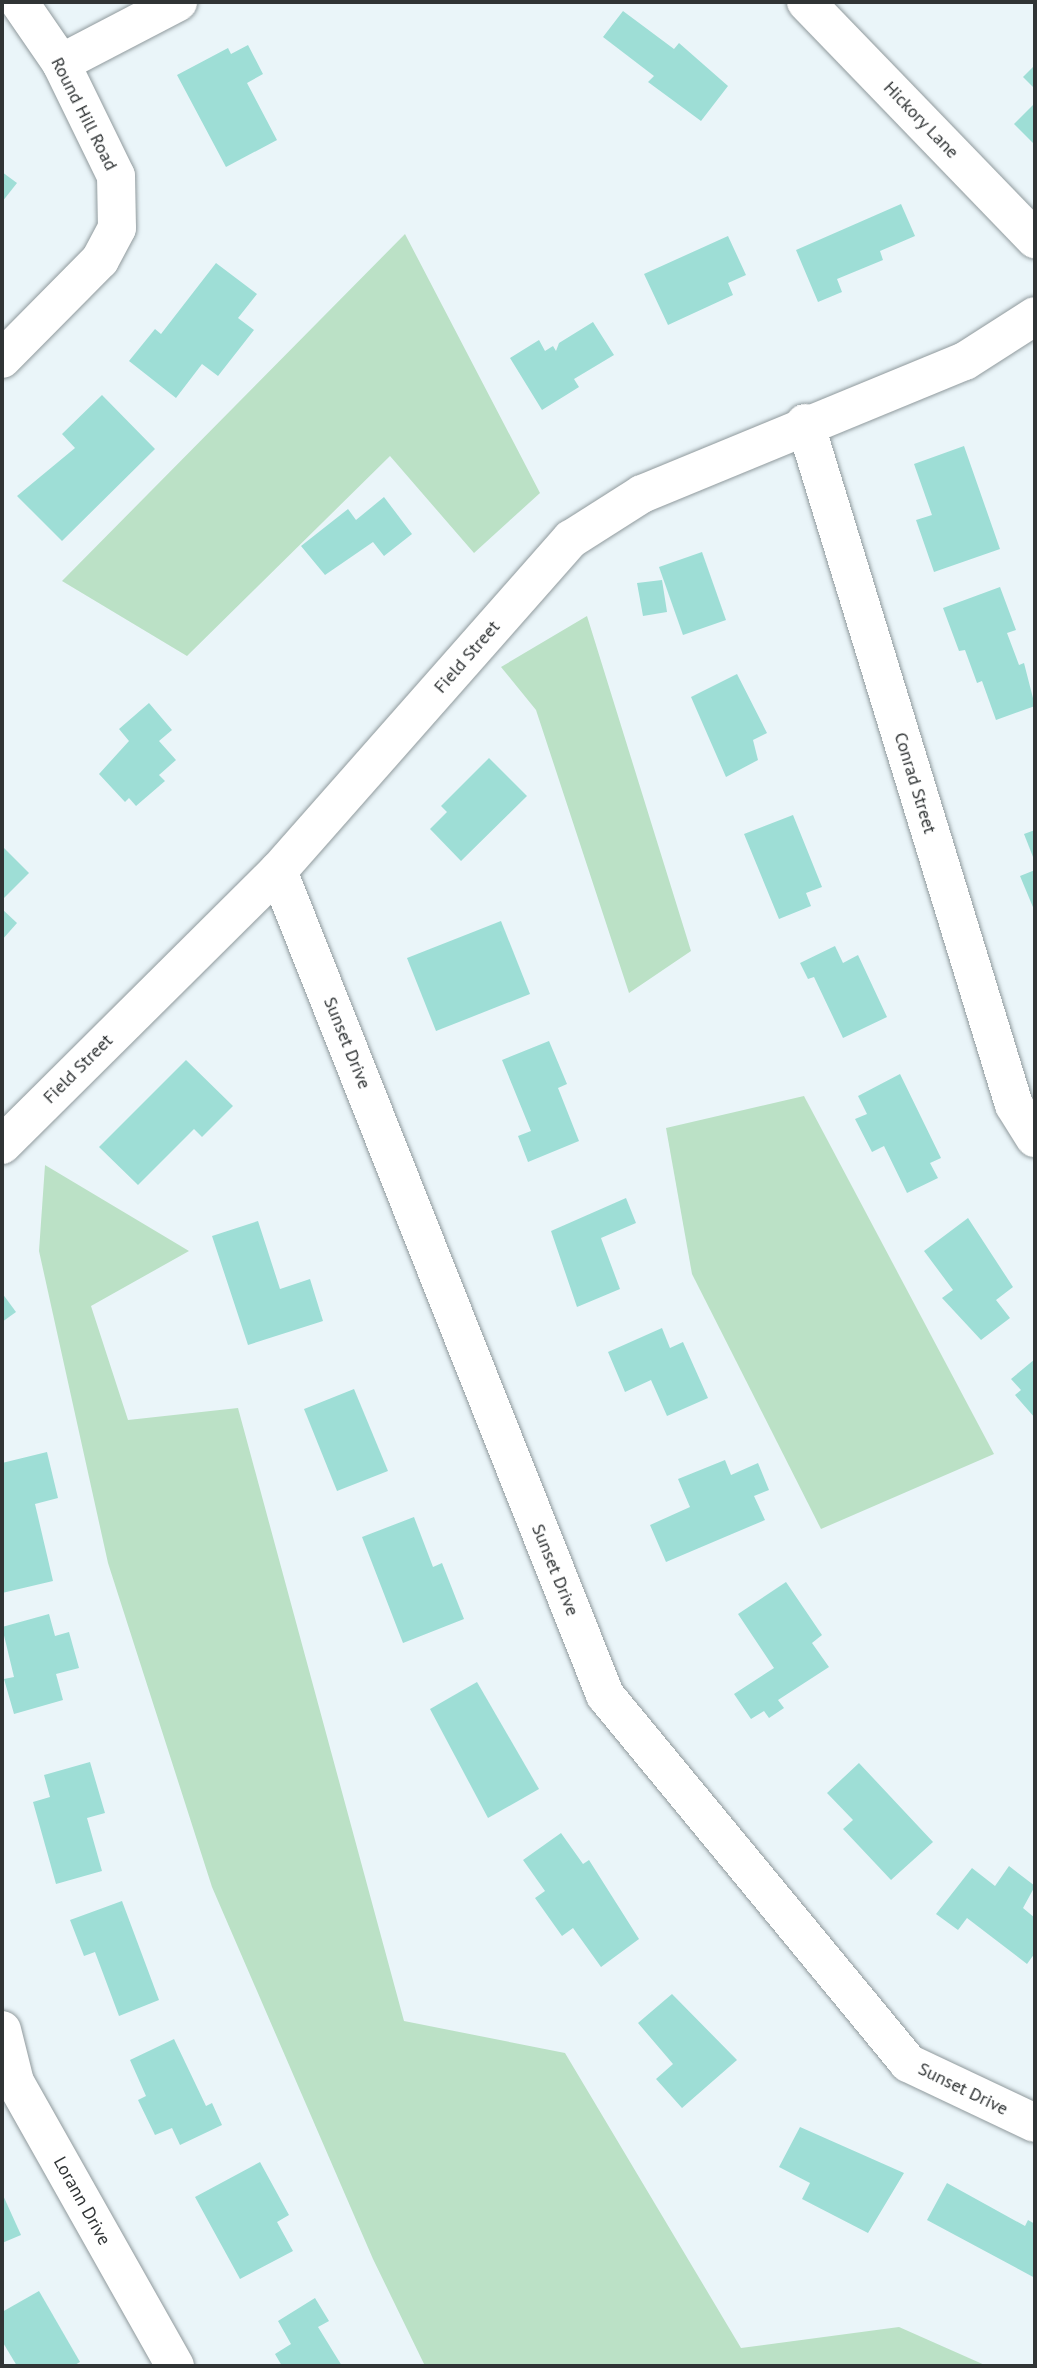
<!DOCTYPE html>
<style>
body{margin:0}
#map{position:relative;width:1037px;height:2368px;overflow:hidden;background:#eaf5f9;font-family:"PT Sans",sans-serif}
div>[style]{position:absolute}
.green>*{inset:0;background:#bbe1c6}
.building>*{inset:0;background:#9eded6}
.roads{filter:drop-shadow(0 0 2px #909a9d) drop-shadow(0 0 2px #909a9d)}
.minor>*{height:38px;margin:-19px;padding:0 19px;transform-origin:19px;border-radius:19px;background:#fff}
.tertiary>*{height:38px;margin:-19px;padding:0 19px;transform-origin:19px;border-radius:19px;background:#fff}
span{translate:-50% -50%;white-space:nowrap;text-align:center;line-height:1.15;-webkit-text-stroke:7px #fff;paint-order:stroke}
.street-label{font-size:18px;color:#303435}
.frame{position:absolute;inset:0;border:4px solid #303435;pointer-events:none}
</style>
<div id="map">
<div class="green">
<i style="clip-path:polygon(405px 234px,540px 493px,474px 553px,390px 456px,187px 656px,62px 581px)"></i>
<i style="clip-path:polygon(587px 616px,691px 951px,629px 993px,536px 710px,501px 667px)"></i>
<i style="clip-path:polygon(804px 1096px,994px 1454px,821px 1529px,692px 1274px,666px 1128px)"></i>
<i style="clip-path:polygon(45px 1165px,189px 1251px,91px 1306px,128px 1420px,238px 1408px,404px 2021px,565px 2053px,741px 2348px,899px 2327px,987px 2366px,425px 2366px,373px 2259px,212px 1887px,108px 1563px,39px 1251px)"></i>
</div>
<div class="building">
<i style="clip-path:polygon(623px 11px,674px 49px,679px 43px,728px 86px,701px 121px,648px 82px,654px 76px,603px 37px)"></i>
<i style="clip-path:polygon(248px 45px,263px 74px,247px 83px,277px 140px,226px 167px,177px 75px,228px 48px,231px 54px)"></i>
<i style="clip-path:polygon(1035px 65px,1035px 89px,1023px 77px)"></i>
<i style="clip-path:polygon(1035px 103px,1035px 145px,1014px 124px)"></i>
<i style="clip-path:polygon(2px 172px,17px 183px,2px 202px)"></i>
<i style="clip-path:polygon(901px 204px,915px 236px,880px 251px,883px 260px,837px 279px,842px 292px,818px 302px,796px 250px)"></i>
<i style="clip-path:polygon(728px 236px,746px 275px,728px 283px,733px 295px,668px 325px,644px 274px)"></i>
<i style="clip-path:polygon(216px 263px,257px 294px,238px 318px,254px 330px,218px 376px,202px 364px,176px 398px,129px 361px,155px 329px,161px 334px)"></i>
<i style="clip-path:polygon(593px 322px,614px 355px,574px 379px,579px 387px,542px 410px,510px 358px,539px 340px,545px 351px,553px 346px,556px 351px,559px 343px)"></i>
<i style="clip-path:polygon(102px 395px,155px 449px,62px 541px,17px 496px,75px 448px,62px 434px)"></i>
<i style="clip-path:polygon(964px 446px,1000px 549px,934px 572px,916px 520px,932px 515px,914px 464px)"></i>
<i style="clip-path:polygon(384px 497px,412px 534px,384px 556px,373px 542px,325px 575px,301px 546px,348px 509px,356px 520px)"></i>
<i style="clip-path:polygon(702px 552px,726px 620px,683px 635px,659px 567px)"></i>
<i style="clip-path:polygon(662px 580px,667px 612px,643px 616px,637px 583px)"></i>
<i style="clip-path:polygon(1000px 587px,1016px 630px,1007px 633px,1019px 665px,1024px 663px,1035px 706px,996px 720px,982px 681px,977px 683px,965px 650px,959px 651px,943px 608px)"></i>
<i style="clip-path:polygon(737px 674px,767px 733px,753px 740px,758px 760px,726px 777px,691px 697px)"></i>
<i style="clip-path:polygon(149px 703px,172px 730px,159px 741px,176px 760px,159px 775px,165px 781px,136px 806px,129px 798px,125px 802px,99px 774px,129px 741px,119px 729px)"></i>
<i style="clip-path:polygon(489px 758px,527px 796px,461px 861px,430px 829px,447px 812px,441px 806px)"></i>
<i style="clip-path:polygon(793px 815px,822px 887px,806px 893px,811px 906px,779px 919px,744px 834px)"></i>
<i style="clip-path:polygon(1035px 830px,1035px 862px,1024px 834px)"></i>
<i style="clip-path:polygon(2px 846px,29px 873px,2px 900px)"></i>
<i style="clip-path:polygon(1035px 870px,1035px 912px,1020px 876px)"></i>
<i style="clip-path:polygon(2px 909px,17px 923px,2px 940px)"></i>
<i style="clip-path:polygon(501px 921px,530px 994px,436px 1031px,407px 958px)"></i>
<i style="clip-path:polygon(835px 946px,843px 963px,858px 955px,887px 1017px,843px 1038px,814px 977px,808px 979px,800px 963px)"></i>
<i style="clip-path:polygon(549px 1041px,567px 1084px,558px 1088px,579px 1141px,528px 1162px,518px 1136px,531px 1131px,502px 1060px)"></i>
<i style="clip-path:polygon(186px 1060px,233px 1106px,202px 1137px,194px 1129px,138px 1185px,99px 1147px)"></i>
<i style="clip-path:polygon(900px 1074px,941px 1158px,930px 1163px,938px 1178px,907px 1193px,884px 1146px,872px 1152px,855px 1119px,867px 1114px,858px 1096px)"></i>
<i style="clip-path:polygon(626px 1198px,636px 1223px,601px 1238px,620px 1289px,577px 1307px,551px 1231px)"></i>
<i style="clip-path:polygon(968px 1218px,1013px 1287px,996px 1300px,1010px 1318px,981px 1340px,942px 1298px,953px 1290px,924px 1251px)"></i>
<i style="clip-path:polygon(258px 1221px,280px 1289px,310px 1279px,323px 1321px,248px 1345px,212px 1236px)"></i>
<i style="clip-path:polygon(2px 1293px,16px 1312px,2px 1322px)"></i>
<i style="clip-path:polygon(662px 1328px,670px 1348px,683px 1342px,708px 1398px,667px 1416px,651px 1380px,625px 1392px,608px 1352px)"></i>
<i style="clip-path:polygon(1035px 1359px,1035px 1418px,1015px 1395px,1021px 1390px,1011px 1379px)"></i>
<i style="clip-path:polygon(354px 1389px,388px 1471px,337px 1491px,304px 1409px)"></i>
<i style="clip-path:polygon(47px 1452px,58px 1498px,35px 1504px,53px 1581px,2px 1593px,2px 1463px)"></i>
<i style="clip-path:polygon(725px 1460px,731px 1475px,758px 1463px,769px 1490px,754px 1496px,765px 1520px,666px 1562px,650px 1525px,690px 1507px,678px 1479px)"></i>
<i style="clip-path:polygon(414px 1517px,433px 1567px,442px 1563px,464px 1619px,403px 1643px,362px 1537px)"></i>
<i style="clip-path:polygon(786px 1582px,822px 1635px,812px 1643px,829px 1667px,778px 1700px,784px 1708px,769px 1718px,764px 1711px,751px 1719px,734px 1694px,774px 1668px,738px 1614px)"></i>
<i style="clip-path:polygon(49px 1614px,55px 1636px,69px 1632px,79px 1668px,56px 1674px,63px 1700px,14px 1714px,4px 1679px,14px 1677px,2px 1627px)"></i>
<i style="clip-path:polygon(477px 1682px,539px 1789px,488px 1818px,430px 1709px)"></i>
<i style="clip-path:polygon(90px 1762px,105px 1813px,87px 1818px,102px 1871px,56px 1884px,33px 1802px,50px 1797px,44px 1775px)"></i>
<i style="clip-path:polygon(859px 1763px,933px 1842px,891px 1880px,843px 1829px,853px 1820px,827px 1793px)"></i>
<i style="clip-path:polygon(561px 1833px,583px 1864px,589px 1860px,639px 1939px,601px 1967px,573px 1928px,562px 1936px,535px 1898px,545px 1891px,523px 1860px)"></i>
<i style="clip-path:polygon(1009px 1866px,1035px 1886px,1023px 1908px,1035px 1918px,1035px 1953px,1027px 1964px,967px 1918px,958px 1930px,936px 1914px,972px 1868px,995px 1886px)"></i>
<i style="clip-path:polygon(122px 1901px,159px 2000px,119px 2016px,95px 1952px,84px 1956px,70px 1920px)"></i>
<i style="clip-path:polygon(672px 1994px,737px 2060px,682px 2108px,656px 2079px,673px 2064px,638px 2023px)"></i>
<i style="clip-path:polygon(174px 2039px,206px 2106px,212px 2103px,222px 2125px,180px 2145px,172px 2128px,155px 2135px,138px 2100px,146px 2096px,130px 2060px)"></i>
<i style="clip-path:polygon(800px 2127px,904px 2173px,868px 2233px,802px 2199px,810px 2183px,779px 2167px)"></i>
<i style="clip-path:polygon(260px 2162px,289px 2215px,277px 2222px,293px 2251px,240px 2279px,195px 2197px)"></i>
<i style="clip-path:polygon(947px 2183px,1025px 2226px,1028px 2220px,1035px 2224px,1035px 2278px,927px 2220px)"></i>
<i style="clip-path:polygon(2px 2193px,21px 2235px,2px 2243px)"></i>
<i style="clip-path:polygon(39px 2291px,80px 2362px,73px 2366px,17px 2366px,2px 2341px,2px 2312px)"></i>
<i style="clip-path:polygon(315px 2298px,329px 2321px,318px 2327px,342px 2366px,282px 2366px,275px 2354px,291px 2344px,278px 2321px)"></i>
</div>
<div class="roads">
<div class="minor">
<i style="left:806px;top:2px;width:330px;rotate:46deg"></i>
<i style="left:61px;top:63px;width:132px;rotate:-27.5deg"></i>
<i style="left:2px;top:359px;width:139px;rotate:-45.3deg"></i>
<i style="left:100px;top:260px;width:36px;rotate:-62deg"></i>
<i style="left:117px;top:228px;width:52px;rotate:-91.1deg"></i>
<i style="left:116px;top:176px;width:126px;rotate:-116deg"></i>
<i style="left:61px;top:63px;width:74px;rotate:-124.5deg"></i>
<i style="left:805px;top:423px;width:713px;rotate:72.96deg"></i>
<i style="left:1014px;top:1105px;width:39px;rotate:58deg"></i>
<i style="left:278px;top:871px;width:887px;rotate:68.35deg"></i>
<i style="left:605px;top:1695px;width:477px;rotate:50.5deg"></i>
<i style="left:908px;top:2063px;width:140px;rotate:25.3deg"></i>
<i style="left:2px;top:2030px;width:54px;rotate:76deg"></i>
<i style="left:15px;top:2082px;width:326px;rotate:60.6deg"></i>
</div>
<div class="tertiary">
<i style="left:2px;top:1145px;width:389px;rotate:-44.8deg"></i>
<i style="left:278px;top:871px;width:443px;rotate:-48.6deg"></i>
<i style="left:571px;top:539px;width:84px;rotate:-32.4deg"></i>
<i style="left:642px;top:494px;width:349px;rotate:-22.4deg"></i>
<i style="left:965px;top:361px;width:83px;rotate:-32.7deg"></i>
</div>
</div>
<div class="street-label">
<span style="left:84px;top:114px;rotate:63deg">Round Hill Road</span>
<span style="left:921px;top:120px;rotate:46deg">Hickory Lane</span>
<span style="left:467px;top:657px;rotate:-49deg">Field Street</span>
<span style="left:915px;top:783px;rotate:73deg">Conrad Street</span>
<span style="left:347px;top:1043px;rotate:68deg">Sunset Drive</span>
<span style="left:78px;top:1069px;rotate:-45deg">Field Street</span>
<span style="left:555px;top:1570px;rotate:68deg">Sunset Drive</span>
<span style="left:963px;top:2089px;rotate:26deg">Sunset Drive</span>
<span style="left:82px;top:2201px;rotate:61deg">Lorann Drive</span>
</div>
<div class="frame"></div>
</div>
